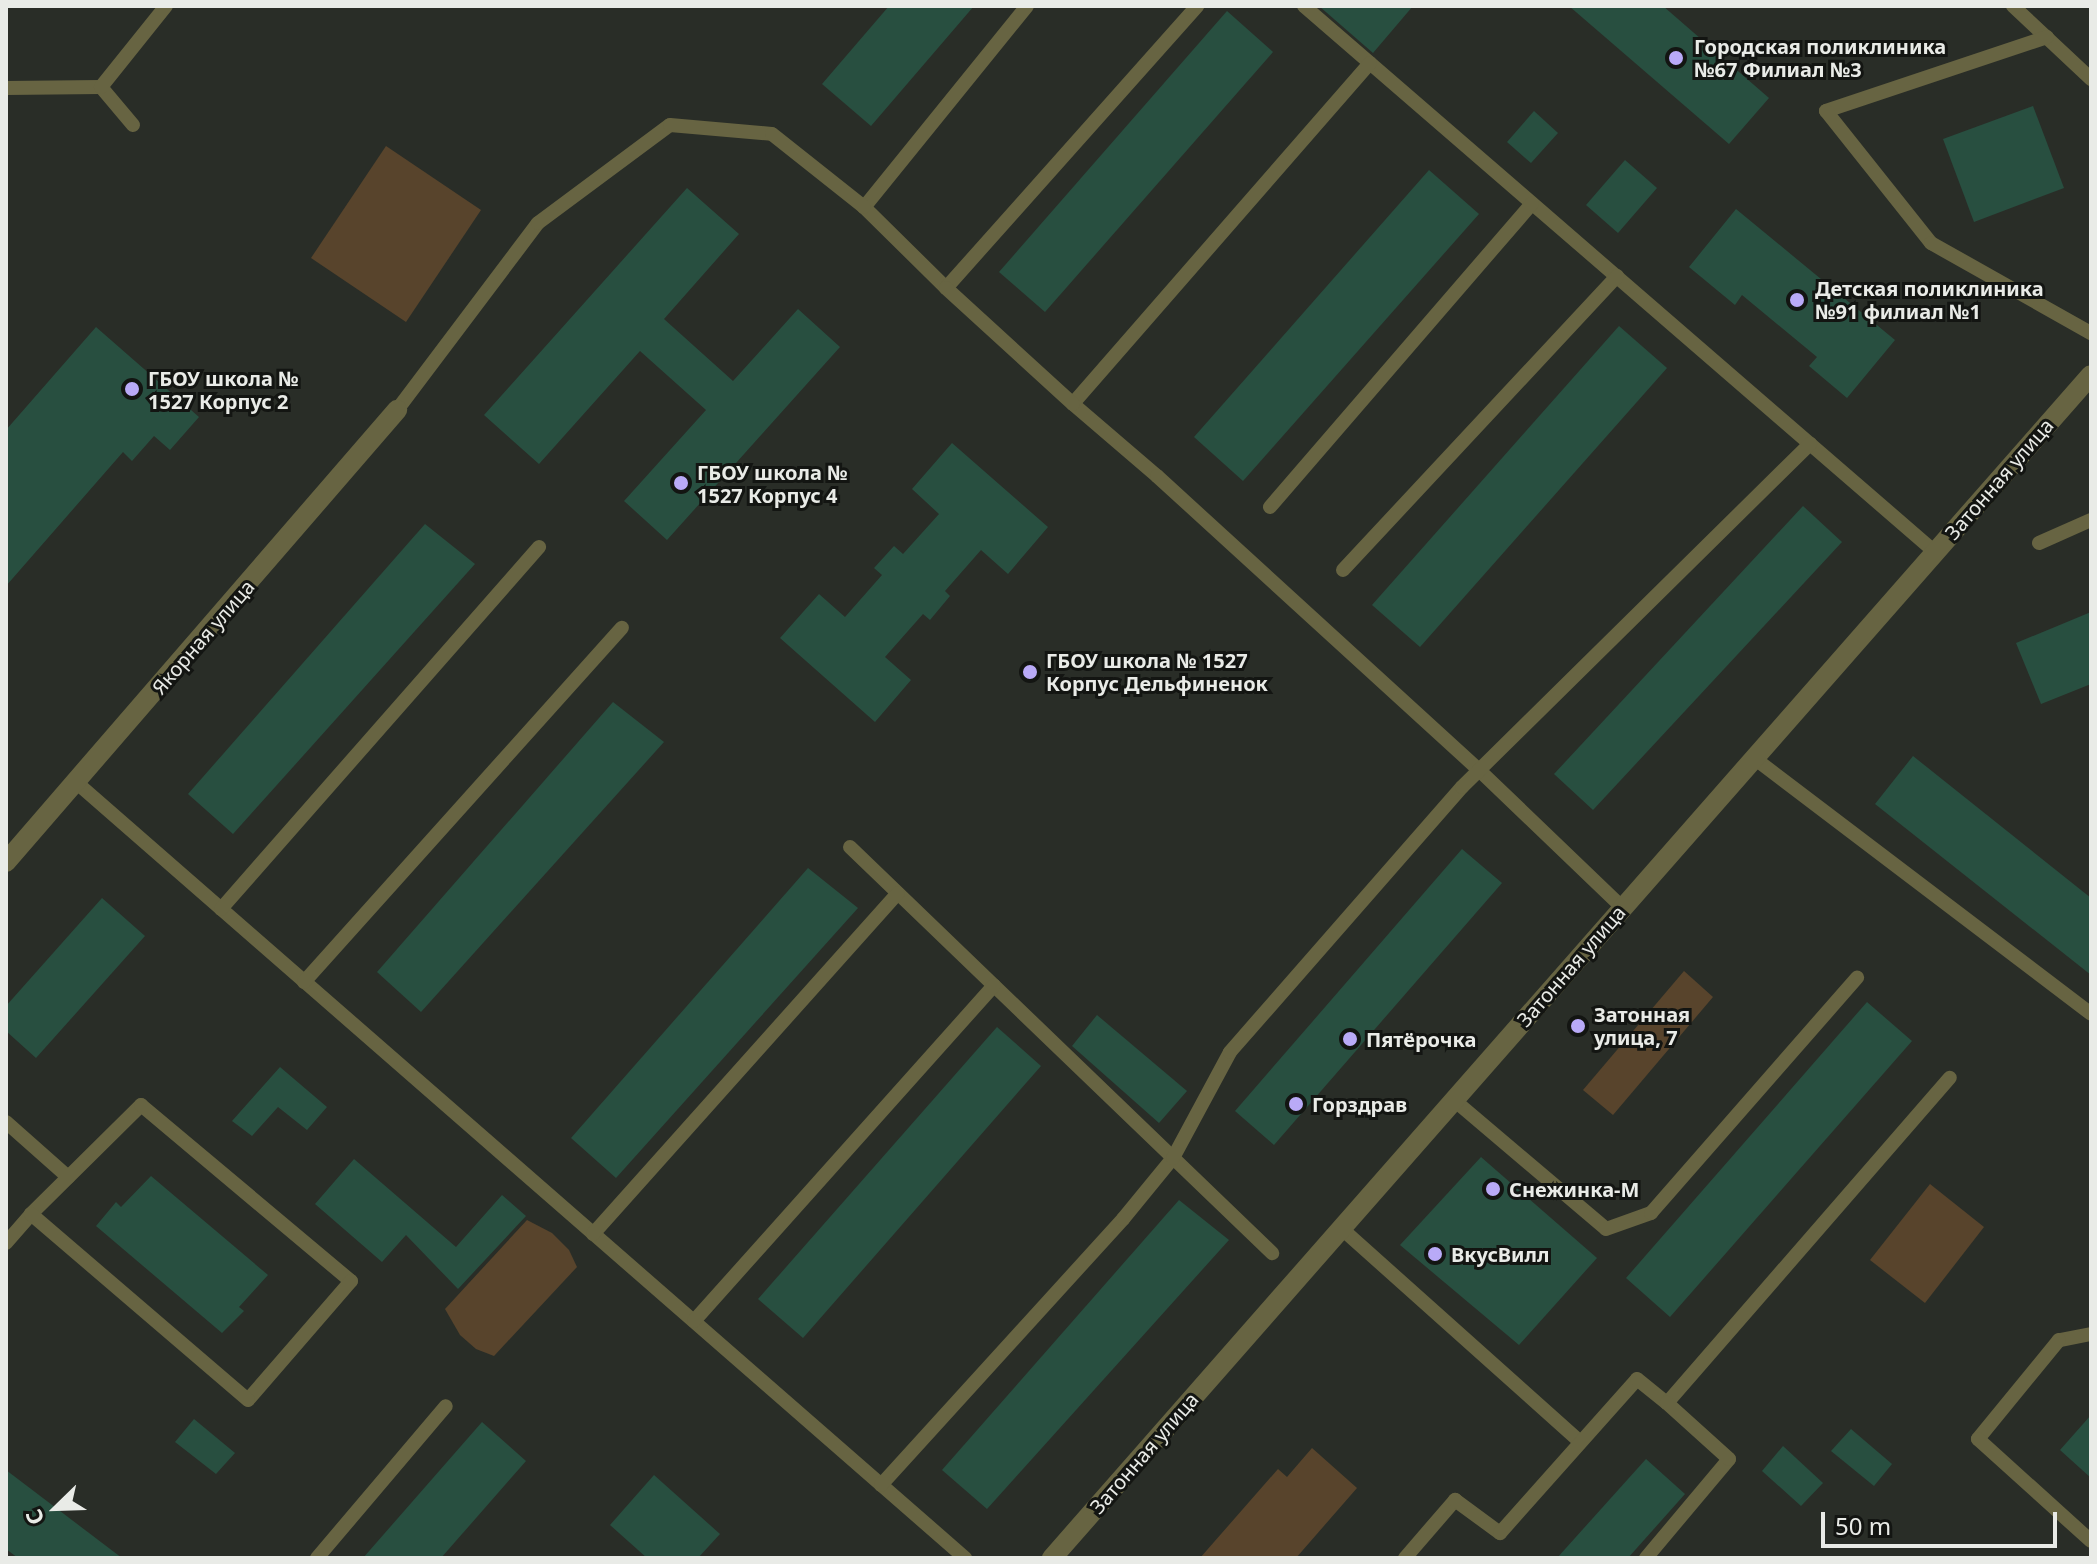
<!DOCTYPE html>
<meta charset="utf-8">
<style>
body{margin:0}
#map{position:relative;width:2097px;height:1564px;overflow:hidden;background:#292d27;font-family:"Noto Sans",sans-serif}
div>[style]{position:absolute}
.green>*{inset:0;background:#58442c}
.building>*{inset:0;background:#284f40}
.service>*{height:14px;margin:-7px;padding:0 7px;transform-origin:7px;border-radius:7px;background:#676442}
.minor>*{height:20px;margin:-10px;padding:0 10px;transform-origin:10px;border-radius:10px;background:#676442}
.tertiary>*{height:20px;margin:-10px;padding:0 10px;transform-origin:10px;border-radius:10px;background:#676442}
.dots>*{width:22px;height:22px;translate:-50% -50%;box-sizing:border-box;border:4px solid #131512;border-radius:50%}
span{translate:-50% -50%;white-space:nowrap;text-align:center;line-height:1.15;-webkit-text-stroke:6px #131512;paint-order:stroke}
.poi-label{font-size:20px;color:#e9ebe7;font-weight:700}
.left{translate:0 -50%;text-align:left}
.street-label{font-size:20px;color:#e9ebe7}
.frame{position:absolute;inset:0;border:8px solid #e9ebe7;pointer-events:none}
.north{position:absolute;left:16px;top:1468px;width:80px;height:80px;-webkit-text-stroke:6px #131512;paint-order:stroke;rotate:247deg;font-size:22px;font-weight:700;line-height:32px;text-align:center;color:#e9ebe7}
.north::after{content:'';display:block;margin:auto;width:28px;height:36px;background:#e9ebe7;clip-path:polygon(50% 0,100% 100%,50% 72%,0 100%)}
.scale{position:absolute;left:1821px;top:1512px;width:236px;height:36px;box-sizing:border-box;border:4px solid #e9ebe7;border-top:0;padding-left:10px;font-size:24px;line-height:28px;white-space:nowrap;color:#e9ebe7;-webkit-text-stroke:6px #131512;paint-order:stroke}
</style>
<div id="map">
<div class="green">
<i style="clip-path:polygon(386px 146px,481px 210px,406px 322px,311px 258px)"></i>
<i style="clip-path:polygon(1684px 971px,1713px 997px,1613px 1115px,1583px 1090px)"></i>
<i style="clip-path:polygon(1930px 1184px,1984px 1227px,1925px 1303px,1870px 1260px)"></i>
<i style="clip-path:polygon(527px 1220px,552px 1233px,569px 1250px,577px 1267px,494px 1356px,476px 1349px,460px 1335px,445px 1309px)"></i>
<i style="clip-path:polygon(1312px 1448px,1357px 1488px,1296px 1558px,1200px 1558px,1278px 1469px,1287px 1477px)"></i>
</div>
<div class="building">
<i style="clip-path:polygon(889px 6px,974px 6px,871px 126px,822px 84px)"></i>
<i style="clip-path:polygon(1319px 6px,1413px 6px,1373px 53px)"></i>
<i style="clip-path:polygon(1569px 6px,1663px 6px,1769px 98px,1729px 144px)"></i>
<i style="clip-path:polygon(1227px 11px,1273px 52px,1045px 312px,999px 272px)"></i>
<i style="clip-path:polygon(2033px 106px,2064px 188px,1974px 222px,1943px 139px)"></i>
<i style="clip-path:polygon(1534px 111px,1558px 133px,1531px 163px,1507px 142px)"></i>
<i style="clip-path:polygon(1625px 160px,1657px 188px,1618px 233px,1586px 205px)"></i>
<i style="clip-path:polygon(1429px 170px,1479px 214px,1243px 481px,1194px 437px)"></i>
<i style="clip-path:polygon(687px 188px,739px 234px,664px 319px,733px 381px,798px 309px,840px 347px,667px 540px,624px 501px,706px 410px,640px 351px,539px 464px,484px 415px)"></i>
<i style="clip-path:polygon(1736px 209px,1895px 340px,1847px 398px,1809px 366px,1817px 357px,1742px 295px,1735px 305px,1689px 267px)"></i>
<i style="clip-path:polygon(1619px 326px,1667px 368px,1420px 647px,1372px 605px)"></i>
<i style="clip-path:polygon(96px 327px,199px 417px,170px 450px,154px 436px,132px 461px,123px 452px,6px 586px,6px 430px)"></i>
<i style="clip-path:polygon(952px 443px,1048px 527px,1008px 574px,981px 550px,945px 591px,950px 596px,930px 620px,923px 614px,885px 657px,911px 680px,875px 722px,780px 638px,819px 594px,845px 617px,882px 575px,874px 568px,894px 546px,903px 554px,939px 514px,912px 489px)"></i>
<i style="clip-path:polygon(1803px 506px,1842px 542px,1593px 810px,1554px 774px)"></i>
<i style="clip-path:polygon(425px 524px,475px 564px,233px 834px,188px 794px)"></i>
<i style="clip-path:polygon(2091px 612px,2091px 684px,2041px 704px,2016px 643px)"></i>
<i style="clip-path:polygon(613px 702px,664px 742px,421px 1012px,377px 972px)"></i>
<i style="clip-path:polygon(1913px 756px,2091px 898px,2091px 975px,1875px 804px)"></i>
<i style="clip-path:polygon(1462px 849px,1502px 883px,1274px 1145px,1235px 1111px)"></i>
<i style="clip-path:polygon(808px 868px,858px 908px,616px 1178px,571px 1138px)"></i>
<i style="clip-path:polygon(102px 898px,145px 936px,36px 1058px,6px 1031px,6px 1006px)"></i>
<i style="clip-path:polygon(1867px 1002px,1912px 1041px,1670px 1317px,1626px 1278px)"></i>
<i style="clip-path:polygon(1097px 1015px,1187px 1091px,1159px 1123px,1072px 1046px)"></i>
<i style="clip-path:polygon(997px 1027px,1041px 1066px,803px 1338px,758px 1299px)"></i>
<i style="clip-path:polygon(280px 1067px,327px 1107px,307px 1130px,278px 1107px,252px 1136px,232px 1121px)"></i>
<i style="clip-path:polygon(1481px 1157px,1597px 1258px,1519px 1345px,1400px 1245px)"></i>
<i style="clip-path:polygon(354px 1159px,456px 1247px,502px 1195px,526px 1216px,458px 1289px,406px 1235px,382px 1262px,315px 1204px)"></i>
<i style="clip-path:polygon(151px 1176px,268px 1275px,239px 1307px,244px 1311px,222px 1333px,96px 1226px,116px 1202px,121px 1207px)"></i>
<i style="clip-path:polygon(1179px 1200px,1229px 1240px,987px 1509px,942px 1470px)"></i>
<i style="clip-path:polygon(2091px 1415px,2091px 1478px,2060px 1450px)"></i>
<i style="clip-path:polygon(194px 1419px,235px 1453px,216px 1474px,175px 1442px)"></i>
<i style="clip-path:polygon(482px 1422px,526px 1461px,441px 1558px,363px 1558px)"></i>
<i style="clip-path:polygon(1851px 1429px,1892px 1464px,1874px 1486px,1831px 1451px)"></i>
<i style="clip-path:polygon(1783px 1446px,1823px 1483px,1801px 1506px,1762px 1471px)"></i>
<i style="clip-path:polygon(1646px 1459px,1685px 1494px,1628px 1558px,1557px 1558px)"></i>
<i style="clip-path:polygon(6px 1470px,122px 1558px,18px 1558px,6px 1549px)"></i>
<i style="clip-path:polygon(654px 1475px,720px 1534px,698px 1558px,647px 1558px,610px 1525px)"></i>
</div>
<div class="service">
<i style="left:1027px;top:6px;width:259px;rotate:129deg"></i>
<i style="left:864px;top:207px;width:115px;rotate:44.6deg"></i>
<i style="left:946px;top:288px;width:378px;rotate:-48.3deg"></i>
<i style="left:1304px;top:6px;width:834px;rotate:40.87deg"></i>
<i style="left:2013px;top:6px;width:107px;rotate:43.1deg"></i>
<i style="left:2047px;top:37px;width:233px;rotate:161.5deg"></i>
<i style="left:1826px;top:111px;width:169px;rotate:51.5deg"></i>
<i style="left:1931px;top:243px;width:184px;rotate:29.4deg"></i>
<i style="left:1370px;top:63px;width:452px;rotate:131.1deg"></i>
<i style="left:1073px;top:404px;width:111px;rotate:40.6deg"></i>
<i style="left:1157px;top:476px;width:436px;rotate:42.4deg"></i>
<i style="left:1479px;top:770px;width:199px;rotate:43.8deg"></i>
<i style="left:6px;top:88px;width:95px;rotate:-0.6deg"></i>
<i style="left:133px;top:125px;width:50px;rotate:-130.1deg"></i>
<i style="left:101px;top:87px;width:104px;rotate:-51.3deg"></i>
<i style="left:946px;top:288px;width:172px;rotate:42.4deg"></i>
<i style="left:397px;top:410px;width:234px;rotate:-53deg"></i>
<i style="left:538px;top:223px;width:164px;rotate:-36.6deg"></i>
<i style="left:670px;top:125px;width:102px;rotate:5deg"></i>
<i style="left:772px;top:134px;width:117px;rotate:38.4deg"></i>
<i style="left:1270px;top:507px;width:401px;rotate:-49.2deg"></i>
<i style="left:2039px;top:543px;width:57px;rotate:-23.9deg"></i>
<i style="left:1343px;top:570px;width:402px;rotate:-47deg"></i>
<i style="left:1754px;top:758px;width:423px;rotate:37.2deg"></i>
<i style="left:77px;top:783px;width:1179px;rotate:41.11deg"></i>
<i style="left:850px;top:847px;width:586px;rotate:43.89deg"></i>
<i style="left:221px;top:909px;width:482px;rotate:-48.7deg"></i>
<i style="left:304px;top:982px;width:476px;rotate:-48.1deg"></i>
<i style="left:1454px;top:1100px;width:199px;rotate:40.3deg"></i>
<i style="left:1606px;top:1229px;width:48px;rotate:-19.6deg"></i>
<i style="left:1651px;top:1213px;width:313px;rotate:-48.8deg"></i>
<i style="left:6px;top:1122px;width:83px;rotate:41.6deg"></i>
<i style="left:1341px;top:1228px;width:321px;rotate:41.8deg"></i>
<i style="left:593px;top:1234px;width:457px;rotate:-48.2deg"></i>
<i style="left:6px;top:1243px;width:38px;rotate:-49deg"></i>
<i style="left:31px;top:1214px;width:155px;rotate:-44.7deg"></i>
<i style="left:141px;top:1105px;width:274px;rotate:40deg"></i>
<i style="left:351px;top:1281px;width:157px;rotate:130.9deg"></i>
<i style="left:248px;top:1400px;width:286px;rotate:-139.4deg"></i>
<i style="left:694px;top:1321px;width:450px;rotate:-48.2deg"></i>
<i style="left:2091px;top:1334px;width:33px;rotate:169deg"></i>
<i style="left:2059px;top:1340px;width:128px;rotate:129.3deg"></i>
<i style="left:1978px;top:1439px;width:152px;rotate:42.1deg"></i>
<i style="left:881px;top:1485px;width:360px;rotate:-47.7deg"></i>
<i style="left:1123px;top:1219px;width:79px;rotate:-50.7deg"></i>
<i style="left:1173px;top:1158px;width:120px;rotate:-61.7deg"></i>
<i style="left:1230px;top:1052px;width:352px;rotate:-48.8deg"></i>
<i style="left:1462px;top:787px;width:489px;rotate:-44.6deg"></i>
<i style="left:317px;top:1558px;width:199px;rotate:-49.7deg"></i>
<i style="left:1405px;top:1558px;width:77px;rotate:-49.2deg"></i>
<i style="left:1455px;top:1500px;width:56px;rotate:36.3deg"></i>
<i style="left:1500px;top:1533px;width:206px;rotate:-48.3deg"></i>
<i style="left:1637px;top:1379px;width:38px;rotate:39deg"></i>
<i style="left:1667px;top:1403px;width:431px;rotate:-49deg"></i>
<i style="left:1646px;top:1558px;width:129px;rotate:-50deg"></i>
<i style="left:1729px;top:1459px;width:84px;rotate:-137.9deg"></i>
</div>
<div class="minor">
<i style="left:6px;top:862px;width:598px;rotate:-49.14deg"></i>
</div>
<div class="tertiary">
<i style="left:1052px;top:1558px;width:1574px;rotate:-48.71deg"></i>
</div>
<div class="dots">
<i style="left:1676px;top:58px;background:#b9aaf7"></i>
<i style="left:1797px;top:300px;background:#b9aaf7"></i>
<i style="left:132px;top:389px;background:#b9aaf7"></i>
<i style="left:681px;top:483px;background:#b9aaf7"></i>
<i style="left:1030px;top:672px;background:#b9aaf7"></i>
<i style="left:1578px;top:1026px;background:#b9aaf7"></i>
<i style="left:1350px;top:1039px;background:#b9aaf7"></i>
<i style="left:1296px;top:1104px;background:#b9aaf7"></i>
<i style="left:1493px;top:1189px;background:#b9aaf7"></i>
<i style="left:1435px;top:1254px;background:#b9aaf7"></i>
</div>
<div class="poi-label">
<span class="left" style="left:1694px;top:58px">Городская поликлиника<br>№67 Филиал №3</span>
<span class="left" style="left:1815px;top:300px">Детская поликлиника<br>№91 филиал №1</span>
<span class="left" style="left:148px;top:390px">ГБОУ школа №<br>1527 Корпус 2</span>
<span class="left" style="left:697px;top:484px">ГБОУ школа №<br>1527 Корпус 4</span>
<span class="left" style="left:1046px;top:672px">ГБОУ школа № 1527<br>Корпус Дельфиненок</span>
<span class="left" style="left:1594px;top:1026px">Затонная<br>улица, 7</span>
<span class="left" style="left:1366px;top:1039px">Пятёрочка</span>
<span class="left" style="left:1312px;top:1104px">Горздрав</span>
<span class="left" style="left:1509px;top:1189px">Снежинка-М</span>
<span class="left" style="left:1451px;top:1254px">ВкусВилл</span>
</div>
<div class="street-label">
<span style="left:1999px;top:479px;rotate:-49deg">Затонная улица</span>
<span style="left:203px;top:637px;rotate:-49deg">Якорная улица</span>
<span style="left:1571px;top:966px;rotate:-49deg">Затонная улица</span>
<span style="left:1144px;top:1453px;rotate:-49deg">Затонная улица</span>
</div>
<div class="frame"></div>
<div class="north">С</div>
<div class="scale">50 m</div>
</div>
